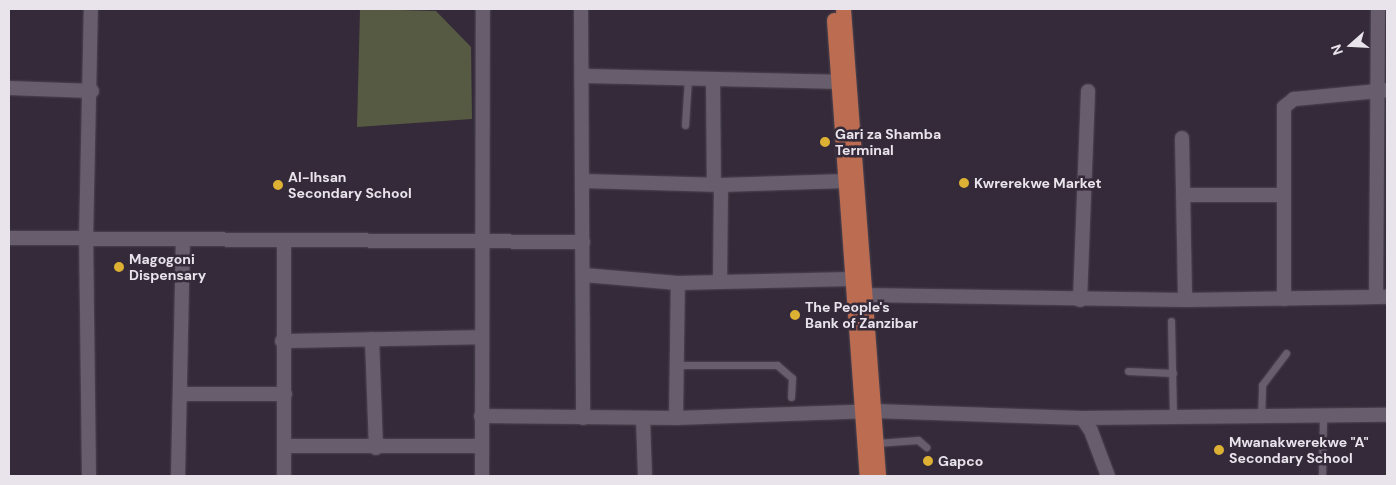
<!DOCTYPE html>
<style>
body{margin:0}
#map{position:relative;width:1396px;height:485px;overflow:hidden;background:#342a39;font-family:"DM Sans",sans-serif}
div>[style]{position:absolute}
.green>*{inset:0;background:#575a42}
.roads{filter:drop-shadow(0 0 1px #4d4551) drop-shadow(0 0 1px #4d4551)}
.service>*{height:7px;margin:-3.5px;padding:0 3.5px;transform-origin:3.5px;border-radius:3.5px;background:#685d6d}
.minor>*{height:14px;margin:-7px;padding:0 7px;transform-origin:7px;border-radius:7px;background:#685d6d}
.primary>*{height:15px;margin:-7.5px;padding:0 7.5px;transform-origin:7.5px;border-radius:7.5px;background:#bb6c51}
.dots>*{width:14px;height:14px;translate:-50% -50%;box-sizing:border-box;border:2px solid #342a39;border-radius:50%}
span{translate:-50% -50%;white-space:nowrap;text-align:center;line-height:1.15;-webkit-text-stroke:5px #342a39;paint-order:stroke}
.poi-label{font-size:14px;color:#e9e3ec;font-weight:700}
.left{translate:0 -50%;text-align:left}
.frame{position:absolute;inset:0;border:10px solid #e9e3ec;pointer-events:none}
.north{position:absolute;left:1326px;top:20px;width:50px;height:50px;-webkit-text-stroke:4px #342a39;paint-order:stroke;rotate:251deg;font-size:14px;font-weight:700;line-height:20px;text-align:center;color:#e9e3ec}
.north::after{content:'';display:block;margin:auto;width:18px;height:22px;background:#e9e3ec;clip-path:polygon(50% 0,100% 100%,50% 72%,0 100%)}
</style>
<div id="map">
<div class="green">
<i style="clip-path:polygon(360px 9px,436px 11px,471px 47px,472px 119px,357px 127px)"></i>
</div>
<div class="roads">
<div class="service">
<i style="left:685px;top:125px;width:46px;rotate:-86.3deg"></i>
<i style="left:1171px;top:321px;width:97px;rotate:88.8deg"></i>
<i style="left:678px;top:365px;width:99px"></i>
<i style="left:777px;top:365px;width:20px;rotate:41deg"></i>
<i style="left:792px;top:378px;width:19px;rotate:93deg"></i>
<i style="left:1128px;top:371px;width:45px;rotate:2.5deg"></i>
<i style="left:1261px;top:418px;width:33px;rotate:-88deg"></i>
<i style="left:1262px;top:385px;width:40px;rotate:-53deg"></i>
<i style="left:876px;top:443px;width:42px;rotate:-4.1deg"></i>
<i style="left:918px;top:440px;width:11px;rotate:41deg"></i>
<i style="left:1322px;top:476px;width:58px;rotate:-89deg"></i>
</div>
<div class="minor">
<i style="left:581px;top:9px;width:409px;rotate:89.7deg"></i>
<i style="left:583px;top:76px;width:255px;rotate:1.3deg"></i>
<i style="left:713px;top:79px;width:105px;rotate:89.5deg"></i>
<i style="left:9px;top:88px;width:83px;rotate:2.1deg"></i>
<i style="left:1182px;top:138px;width:162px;rotate:88.9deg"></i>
<i style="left:583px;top:181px;width:138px;rotate:1.7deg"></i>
<i style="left:721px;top:185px;width:124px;rotate:-1.8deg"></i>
<i style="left:1183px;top:195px;width:100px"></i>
<i style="left:9px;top:238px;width:574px;rotate:0.4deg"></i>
<i style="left:584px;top:275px;width:94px;rotate:4.9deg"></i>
<i style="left:678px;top:283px;width:174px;rotate:-1.3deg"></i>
<i style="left:720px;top:282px;width:97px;rotate:-89.4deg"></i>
<i style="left:864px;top:295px;width:321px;rotate:0.9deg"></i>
<i style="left:1185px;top:300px;width:202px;rotate:-0.9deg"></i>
<i style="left:1376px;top:297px;width:288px;rotate:-89.6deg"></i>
<i style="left:1284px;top:299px;width:192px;rotate:-90deg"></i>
<i style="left:1284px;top:107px;width:13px;rotate:-39deg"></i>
<i style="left:1294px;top:99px;width:93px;rotate:-5.5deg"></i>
<i style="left:1080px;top:300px;width:209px;rotate:-87.8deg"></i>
<i style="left:372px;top:339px;width:109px;rotate:87.9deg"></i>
<i style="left:282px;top:341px;width:200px;rotate:-1.1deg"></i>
<i style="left:180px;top:394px;width:105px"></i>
<i style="left:481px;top:416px;width:195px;rotate:0.6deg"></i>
<i style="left:676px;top:418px;width:197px;rotate:-2deg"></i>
<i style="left:873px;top:411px;width:209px;rotate:1.9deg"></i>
<i style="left:1082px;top:418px;width:305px;rotate:-0.6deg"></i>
<i style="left:643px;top:418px;width:58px;rotate:88deg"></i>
<i style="left:676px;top:418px;width:135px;rotate:-89.2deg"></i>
<i style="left:1082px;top:418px;width:16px;rotate:55deg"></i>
<i style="left:1091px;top:431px;width:48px;rotate:69.3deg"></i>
<i style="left:284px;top:446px;width:198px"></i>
<i style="left:89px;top:476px;width:236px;rotate:-90.7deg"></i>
<i style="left:86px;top:240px;width:231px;rotate:-88.8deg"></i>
<i style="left:178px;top:476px;width:235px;rotate:-88.8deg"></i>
<i style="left:284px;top:476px;width:235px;rotate:-90deg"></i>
<i style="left:482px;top:476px;width:467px;rotate:-89.9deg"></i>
</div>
<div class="primary">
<i style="left:843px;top:9px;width:468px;rotate:85.7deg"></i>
<i style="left:834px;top:20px;width:457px;rotate:85.9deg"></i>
</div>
</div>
<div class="dots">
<i style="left:825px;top:142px;background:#ddb133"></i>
<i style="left:964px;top:183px;background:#ddb133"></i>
<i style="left:278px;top:185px;background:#ddb133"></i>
<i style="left:119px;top:267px;background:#ddb133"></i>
<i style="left:795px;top:315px;background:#ddb133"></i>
<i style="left:1219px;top:450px;background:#ddb133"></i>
<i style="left:928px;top:461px;background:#ddb133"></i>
</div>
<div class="poi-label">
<span class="left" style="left:835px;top:142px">Gari za Shamba<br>Terminal</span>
<span class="left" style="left:288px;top:185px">Al-Ihsan<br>Secondary School</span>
<span class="left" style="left:974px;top:183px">Kwrerekwe Market</span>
<span class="left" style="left:129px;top:267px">Magogoni<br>Dispensary</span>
<span class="left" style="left:805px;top:315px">The People's<br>Bank of Zanzibar</span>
<span class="left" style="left:1229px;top:450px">Mwanakwerekwe "A"<br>Secondary School</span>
<span class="left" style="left:938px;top:461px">Gapco</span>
</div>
<div class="frame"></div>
<div class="north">N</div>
</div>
